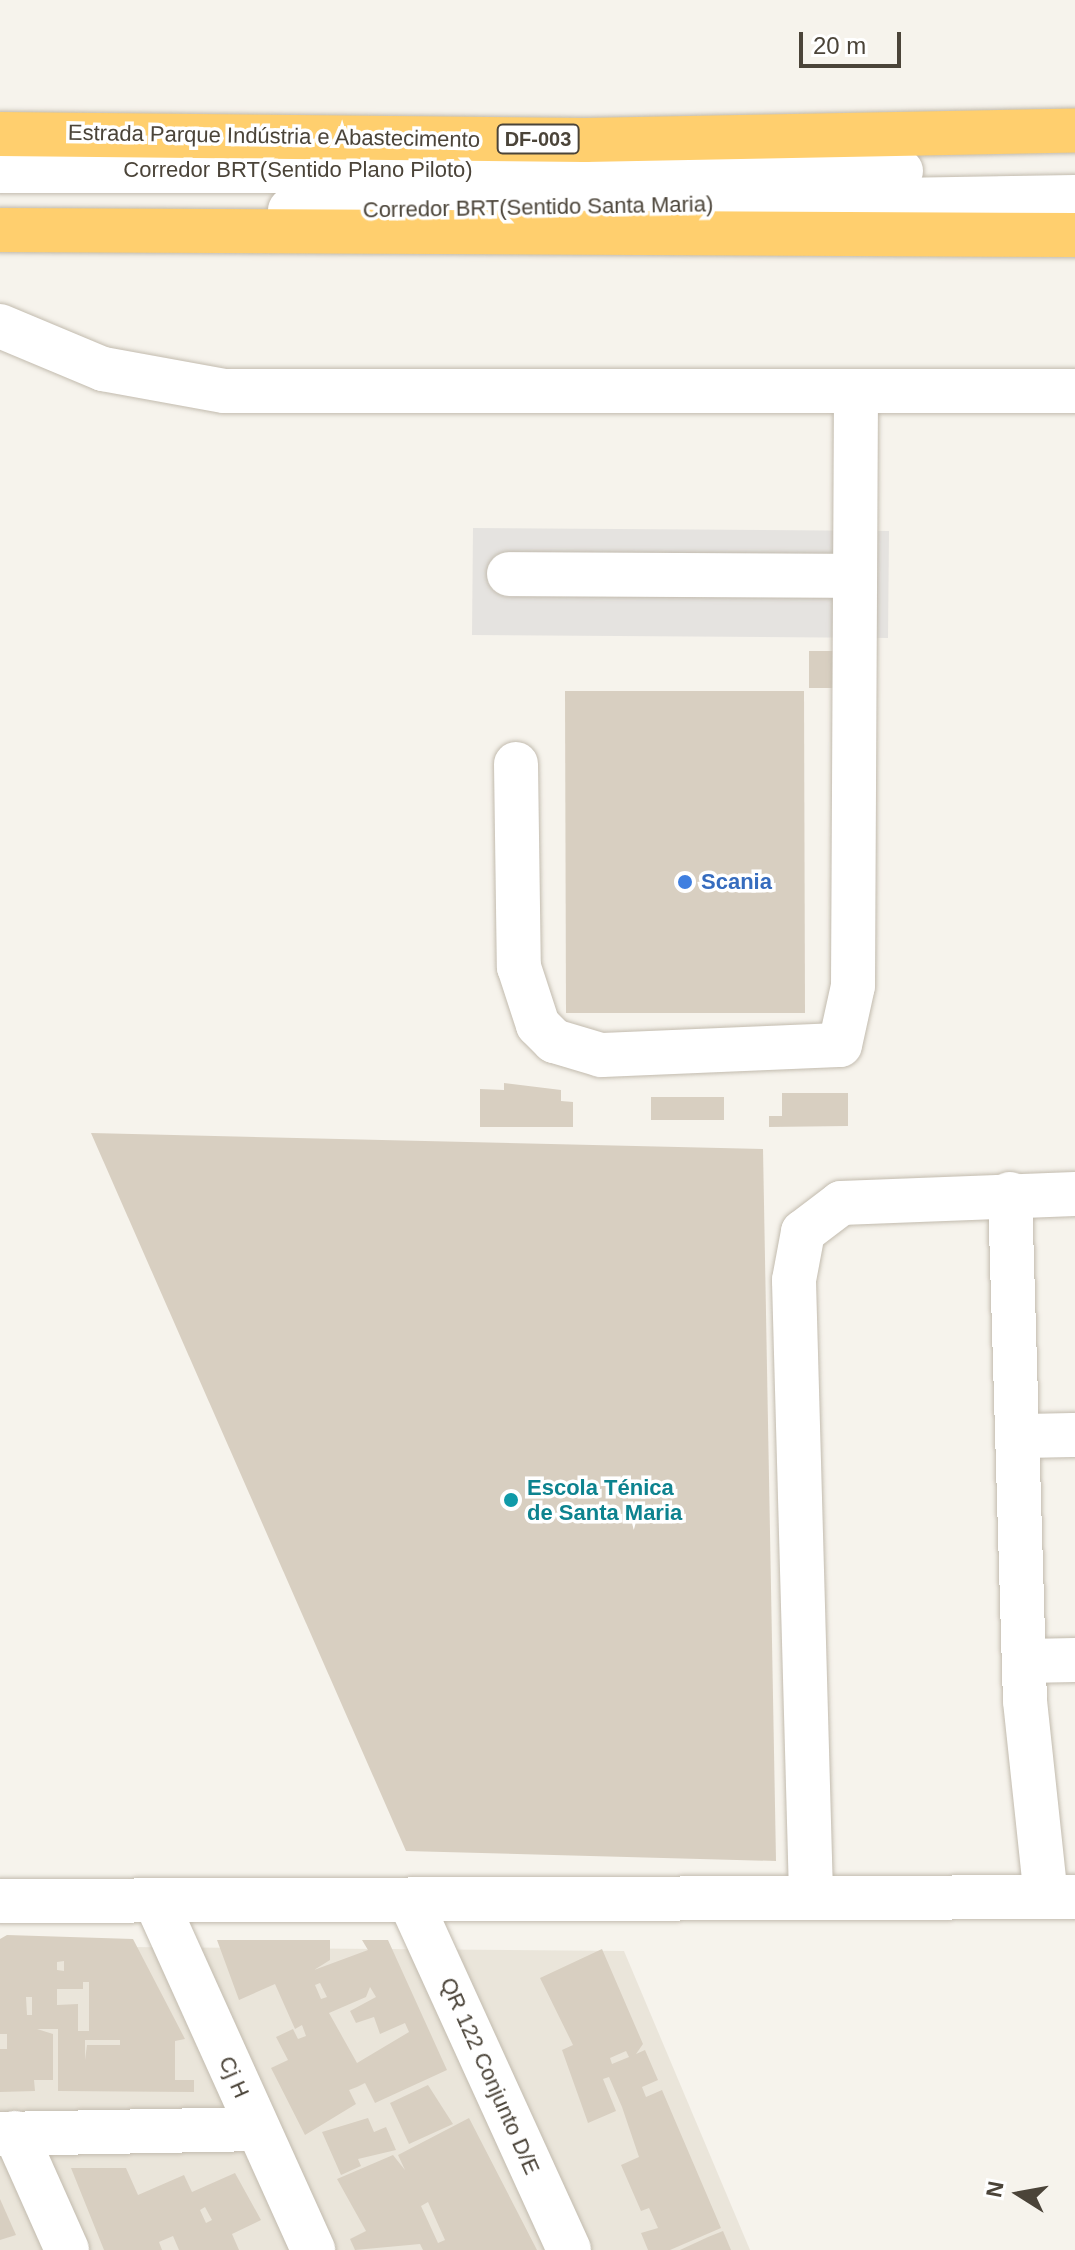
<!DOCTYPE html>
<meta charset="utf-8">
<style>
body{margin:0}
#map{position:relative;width:1075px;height:2250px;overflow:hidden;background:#f6f3ec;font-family:Arial,sans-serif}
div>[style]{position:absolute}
.residential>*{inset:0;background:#eae5da}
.parking>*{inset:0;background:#e5e3e0}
.building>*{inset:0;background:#d8cfc1}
.roads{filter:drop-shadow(0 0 2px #c2bbae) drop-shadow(0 0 2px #c2bbae)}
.minor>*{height:44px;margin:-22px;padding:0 22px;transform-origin:22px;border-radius:22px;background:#fff}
.highway>*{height:44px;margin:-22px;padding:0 22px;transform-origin:22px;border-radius:22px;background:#ffcf6e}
.dots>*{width:22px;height:22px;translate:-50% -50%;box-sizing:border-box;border:4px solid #fff;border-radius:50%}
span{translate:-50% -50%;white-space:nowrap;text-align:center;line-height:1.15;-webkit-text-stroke:7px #fff;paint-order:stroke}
.shield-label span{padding:2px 6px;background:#fff;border:2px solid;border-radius:6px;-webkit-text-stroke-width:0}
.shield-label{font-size:20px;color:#4b4439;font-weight:700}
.street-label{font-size:22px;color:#4b4439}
.shop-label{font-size:22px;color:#366cbe;font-weight:700}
.left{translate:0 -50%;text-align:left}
.culture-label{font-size:22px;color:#0d838f;font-weight:700}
.north{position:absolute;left:979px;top:2154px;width:80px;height:80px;-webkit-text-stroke:6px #fff;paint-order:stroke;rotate:281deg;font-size:22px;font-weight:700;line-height:32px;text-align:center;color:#4b4439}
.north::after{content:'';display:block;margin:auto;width:28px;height:36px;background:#4b4439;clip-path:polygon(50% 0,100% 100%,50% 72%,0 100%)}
.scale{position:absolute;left:799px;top:32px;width:102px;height:36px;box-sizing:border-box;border:4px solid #4b4439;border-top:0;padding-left:10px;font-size:24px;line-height:28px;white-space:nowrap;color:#4b4439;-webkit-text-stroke:6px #fff;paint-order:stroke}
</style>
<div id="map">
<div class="residential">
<i style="clip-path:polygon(0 1946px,624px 1951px,750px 2250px,0 2250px)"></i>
</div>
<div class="parking">
<i style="clip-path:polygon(473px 528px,889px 531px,888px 638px,472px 635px)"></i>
</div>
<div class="building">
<i style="clip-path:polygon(809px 651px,849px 651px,849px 688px,809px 688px)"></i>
<i style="clip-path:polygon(565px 691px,804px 691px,805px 1013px,566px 1013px)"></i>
<i style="clip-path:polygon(504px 1083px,561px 1090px,561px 1101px,573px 1102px,573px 1127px,480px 1127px,480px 1089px,504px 1090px)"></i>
<i style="clip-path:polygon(782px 1093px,848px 1093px,848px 1126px,769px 1127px,769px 1116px,782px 1116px)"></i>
<i style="clip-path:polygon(651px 1097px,724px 1097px,724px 1120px,651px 1120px)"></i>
<i style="clip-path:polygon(91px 1133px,763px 1149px,776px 1861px,406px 1851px)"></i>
<i style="clip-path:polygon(evenodd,7px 1935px,133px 1939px,185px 2039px,175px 2041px,175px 2080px,194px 2080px,194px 2092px,58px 2091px,58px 2029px,37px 2029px,53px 2034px,53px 2080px,34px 2080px,35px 2091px,0 2092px,0 2049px,7px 2049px,7px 2034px,0 2034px,0 1939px,7px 1935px,64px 1961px,64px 1971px,57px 1970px,57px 1962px,64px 1961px,7px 1935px,83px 1982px,89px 1982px,89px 2031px,78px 2031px,78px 2004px,57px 2005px,57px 1989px,83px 1989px,83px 1982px,7px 1935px,26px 1997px,32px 1997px,32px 2015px,27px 2015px,26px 1997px,7px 1935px,85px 2040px,120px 2040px,120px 2045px,87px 2045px,85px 2060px,85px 2040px)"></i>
<i style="clip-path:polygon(evenodd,217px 1940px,330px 1940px,330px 1960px,314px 1970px,368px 1950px,362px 1940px,388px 1940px,447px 2070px,375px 2103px,365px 2083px,357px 2087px,349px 2090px,356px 2104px,305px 2135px,271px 2068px,288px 2060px,276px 2037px,293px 2029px,298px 2039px,306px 2036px,302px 2025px,295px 2029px,275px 1984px,239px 2000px,217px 1940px,320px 1983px,327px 1997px,321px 1999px,315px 1985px,320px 1983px,217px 1940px,370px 1987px,376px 1997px,350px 2011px,356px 2023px,374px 2017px,380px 2034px,405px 2023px,409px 2032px,357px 2063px,329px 2013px,366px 1997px,370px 1987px)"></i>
<i style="clip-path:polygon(evenodd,602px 1949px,643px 2044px,636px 2054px,645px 2050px,658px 2080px,642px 2087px,646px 2097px,662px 2090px,721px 2228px,670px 2250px,648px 2250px,641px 2233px,658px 2228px,649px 2208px,641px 2211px,621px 2165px,639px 2157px,622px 2107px,609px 2077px,603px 2079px,616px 2111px,588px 2123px,562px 2050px,573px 2045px,540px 1978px,602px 1949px,626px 2051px,629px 2057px,612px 2064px,610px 2058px,626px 2051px)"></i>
<i style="clip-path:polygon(428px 2085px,453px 2124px,409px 2144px,390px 2103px)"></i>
<i style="clip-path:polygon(368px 2118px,374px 2132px,386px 2127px,396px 2150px,358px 2159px,361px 2166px,341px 2175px,322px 2132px)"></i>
<i style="clip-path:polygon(evenodd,469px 2118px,537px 2250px,423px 2250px,420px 2244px,355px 2250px,350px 2239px,366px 2231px,337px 2179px,393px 2155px,405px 2170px,398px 2155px,469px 2118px,428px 2202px,445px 2240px,438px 2243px,421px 2206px,428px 2202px)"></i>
<i style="clip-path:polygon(evenodd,71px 2168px,126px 2168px,138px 2195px,184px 2175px,192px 2192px,235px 2173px,261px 2220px,232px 2234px,239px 2250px,179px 2250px,173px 2236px,159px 2242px,162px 2250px,104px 2250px,71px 2168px,205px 2207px,212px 2220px,206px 2223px,200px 2210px,205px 2207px)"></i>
<i style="clip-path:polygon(0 2199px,16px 2235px,0 2240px)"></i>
<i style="clip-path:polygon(723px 2231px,731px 2250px,680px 2250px,708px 2237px)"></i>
</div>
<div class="roads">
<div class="minor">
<i style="left:0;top:171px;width:901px"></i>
<i style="left:290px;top:210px;width:785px;rotate:-0.95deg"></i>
<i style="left:0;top:326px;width:112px;rotate:22.7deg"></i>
<i style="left:103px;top:369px;width:123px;rotate:10.3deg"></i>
<i style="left:224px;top:391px;width:851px"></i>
<i style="left:509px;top:574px;width:346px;rotate:0.3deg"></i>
<i style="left:516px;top:764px;width:203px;rotate:89.2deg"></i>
<i style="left:519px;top:967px;width:61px;rotate:71.9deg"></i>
<i style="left:538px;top:1025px;width:23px;rotate:45deg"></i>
<i style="left:554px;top:1041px;width:49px;rotate:16.6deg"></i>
<i style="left:601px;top:1055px;width:239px;rotate:-2.4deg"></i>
<i style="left:840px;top:1045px;width:60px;rotate:-77.6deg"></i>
<i style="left:853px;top:986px;width:593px;rotate:-89.71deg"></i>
<i style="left:1010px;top:1194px;width:507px;rotate:88.31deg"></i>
<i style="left:1025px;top:1701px;width:197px;rotate:83.9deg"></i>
<i style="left:1022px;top:1436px;width:53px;rotate:-1.1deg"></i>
<i style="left:1026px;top:1661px;width:49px;rotate:-1.2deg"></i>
<i style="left:811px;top:1894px;width:614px;rotate:-91.59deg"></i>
<i style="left:794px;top:1280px;width:49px;rotate:-79.4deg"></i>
<i style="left:803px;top:1232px;width:48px;rotate:-37.3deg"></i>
<i style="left:841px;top:1203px;width:234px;rotate:-2.2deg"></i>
<i style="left:0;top:1901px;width:1075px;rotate:-0.21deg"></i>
<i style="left:411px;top:1903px;width:381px;rotate:65.5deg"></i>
<i style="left:157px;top:1904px;width:380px;rotate:65.7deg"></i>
<i style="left:15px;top:2133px;width:128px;rotate:66deg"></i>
<i style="left:0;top:2134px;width:257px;rotate:-1.1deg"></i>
</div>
<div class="highway">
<i style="left:0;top:134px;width:585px;rotate:0.59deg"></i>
<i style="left:585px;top:140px;width:490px;rotate:-1.1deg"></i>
<i style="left:0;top:230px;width:1075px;rotate:0.27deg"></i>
</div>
</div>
<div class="dots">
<i style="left:685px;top:882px;background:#3f7fe0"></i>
<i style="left:511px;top:1500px;background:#0f9aa8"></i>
</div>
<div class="shield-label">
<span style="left:538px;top:139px">DF-003</span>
</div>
<div class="street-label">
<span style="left:274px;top:136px;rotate:1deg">Estrada Parque Indústria e Abastecimento</span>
<span style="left:298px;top:170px">Corredor BRT(Sentido Plano Piloto)</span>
<span style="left:538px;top:207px;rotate:-1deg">Corredor BRT(Sentido Santa Maria)</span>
<span style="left:490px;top:2076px;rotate:66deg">QR 122 Conjunto D/E</span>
<span style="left:234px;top:2077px;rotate:66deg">Cj H</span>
</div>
<div class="shop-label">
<span class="left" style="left:701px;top:882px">Scania</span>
</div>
<div class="culture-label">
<span class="left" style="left:527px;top:1500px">Escola Ténica<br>de Santa Maria</span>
</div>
<div class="north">N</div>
<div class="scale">20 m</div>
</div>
